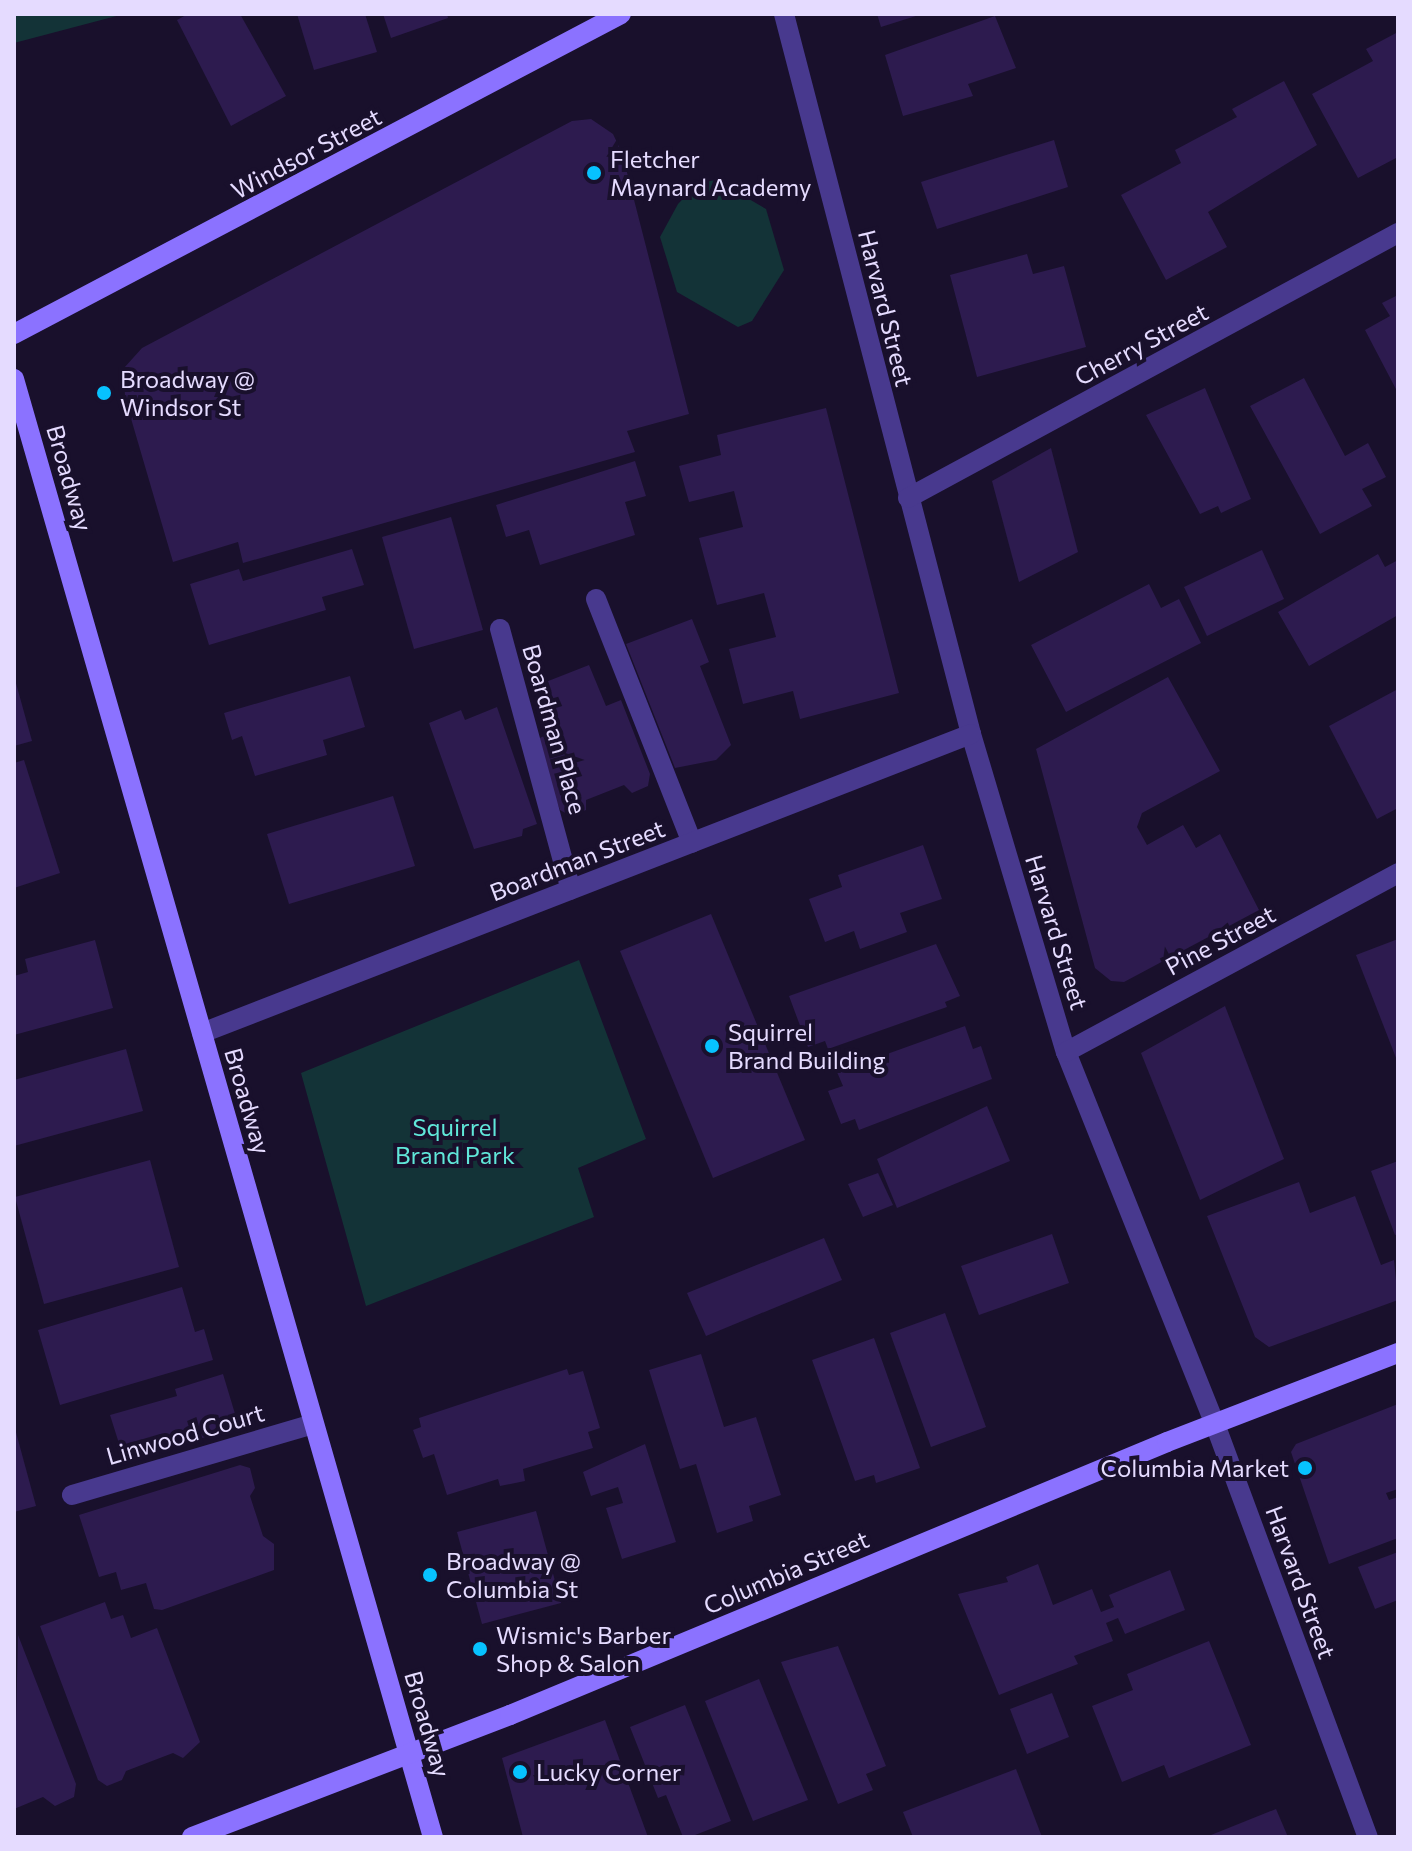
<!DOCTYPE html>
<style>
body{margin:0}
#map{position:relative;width:1412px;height:1851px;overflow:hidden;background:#19102c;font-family:Commissioner,sans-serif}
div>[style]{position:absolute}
.green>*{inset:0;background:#133337}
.building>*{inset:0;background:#2d1b4f}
.street>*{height:20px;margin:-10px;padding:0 10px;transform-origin:10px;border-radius:10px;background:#48398e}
.secondary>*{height:20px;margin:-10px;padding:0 10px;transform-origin:10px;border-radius:10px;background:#8b72ff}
.dots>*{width:22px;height:22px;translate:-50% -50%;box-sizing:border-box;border:4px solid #19102c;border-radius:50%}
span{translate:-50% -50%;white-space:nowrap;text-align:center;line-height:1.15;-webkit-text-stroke:8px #19102c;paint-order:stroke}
.street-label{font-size:24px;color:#e5dbff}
.poi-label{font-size:24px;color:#e5dbff}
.left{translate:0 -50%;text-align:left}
.right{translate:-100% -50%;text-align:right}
.park-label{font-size:24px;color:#60e7d9}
.frame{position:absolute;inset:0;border:16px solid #e5dbff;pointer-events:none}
</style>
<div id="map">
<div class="green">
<i style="clip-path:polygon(14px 14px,124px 14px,14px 43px)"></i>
<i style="clip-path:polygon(716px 180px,766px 209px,784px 270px,752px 321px,738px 327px,677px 292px,660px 237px,678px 204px,698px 183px)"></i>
<i style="clip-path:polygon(579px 960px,646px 1139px,578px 1168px,594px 1217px,366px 1306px,301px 1073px)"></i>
</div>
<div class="building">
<i style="clip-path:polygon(188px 14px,240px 14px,286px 96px,231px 126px,177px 20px)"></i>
<i style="clip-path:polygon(297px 14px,365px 14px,377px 52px,314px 70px)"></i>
<i style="clip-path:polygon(383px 14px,447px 14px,448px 18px,391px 38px)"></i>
<i style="clip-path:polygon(877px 14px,919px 14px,919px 15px,881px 27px)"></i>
<i style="clip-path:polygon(995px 16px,1016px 68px,968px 84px,973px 96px,903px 116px,885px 55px)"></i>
<i style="clip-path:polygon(1398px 32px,1398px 157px,1358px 178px,1312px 94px,1373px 61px,1366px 49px)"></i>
<i style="clip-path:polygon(1284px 81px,1317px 145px,1208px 212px,1227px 247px,1166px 280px,1121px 195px,1181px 163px,1175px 150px,1237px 117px,1232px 109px)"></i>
<i style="clip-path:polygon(591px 119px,613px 134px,622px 153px,689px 414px,627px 431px,635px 452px,243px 563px,238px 542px,173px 562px,125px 398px,124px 368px,142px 348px,572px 121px)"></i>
<i style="clip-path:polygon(1054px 140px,1068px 187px,937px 229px,921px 182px)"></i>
<i style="clip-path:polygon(1027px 254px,1033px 274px,1064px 266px,1086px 347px,977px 377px,950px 275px)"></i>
<i style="clip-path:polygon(1398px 295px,1398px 393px,1365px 330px,1390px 316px,1382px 303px)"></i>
<i style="clip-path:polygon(1304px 378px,1345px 456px,1368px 443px,1386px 477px,1362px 489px,1372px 506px,1320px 534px,1250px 406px)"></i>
<i style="clip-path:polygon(1205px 388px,1251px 499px,1221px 513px,1218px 506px,1200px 514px,1146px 415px)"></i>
<i style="clip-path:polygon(826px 408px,899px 693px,800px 719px,793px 691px,743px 704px,729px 649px,776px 637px,764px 593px,717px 605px,699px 538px,743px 527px,734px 491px,689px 502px,679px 466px,721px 455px,717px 435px)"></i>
<i style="clip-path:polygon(1051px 448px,1078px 552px,1019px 582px,992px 481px)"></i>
<i style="clip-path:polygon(635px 461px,646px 496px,625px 502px,635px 535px,540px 565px,529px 530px,506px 537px,496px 505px)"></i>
<i style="clip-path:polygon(451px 517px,483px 630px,414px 649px,382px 537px)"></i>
<i style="clip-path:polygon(352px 549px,364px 585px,322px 597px,326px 610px,209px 645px,190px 584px,239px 569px,243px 581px)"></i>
<i style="clip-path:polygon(1262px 550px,1284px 599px,1207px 636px,1184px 587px)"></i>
<i style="clip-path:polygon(1378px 554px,1385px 567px,1398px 560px,1398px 615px,1309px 666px,1278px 612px)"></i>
<i style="clip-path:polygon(1149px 584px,1161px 608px,1179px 599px,1201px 643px,1066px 712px,1031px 645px)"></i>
<i style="clip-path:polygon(692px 619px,709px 662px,700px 666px,731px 745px,716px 760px,675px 768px,626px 644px)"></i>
<i style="clip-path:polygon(589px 665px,606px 706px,621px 700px,650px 774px,648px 786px,632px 793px,624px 785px,586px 800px,586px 810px,571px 816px,560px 810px,533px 741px,551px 733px,533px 687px)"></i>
<i style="clip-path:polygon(14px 676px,32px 741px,14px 746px)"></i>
<i style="clip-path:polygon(350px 676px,365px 727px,323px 740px,327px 755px,255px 776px,242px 736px,232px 740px,224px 713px)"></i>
<i style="clip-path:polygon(1168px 677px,1220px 771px,1142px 813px,1137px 827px,1147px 845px,1183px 825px,1196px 848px,1220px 834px,1259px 910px,1124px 982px,1111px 981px,1095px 968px,1036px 749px)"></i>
<i style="clip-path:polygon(1398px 689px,1398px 808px,1377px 819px,1329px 726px)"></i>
<i style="clip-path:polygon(497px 707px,537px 824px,523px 829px,522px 836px,474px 849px,429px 723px,461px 710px,465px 720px)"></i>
<i style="clip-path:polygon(24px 760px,60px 873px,14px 888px,14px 763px)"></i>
<i style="clip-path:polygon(393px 796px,415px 866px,289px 904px,267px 834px)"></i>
<i style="clip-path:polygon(923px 845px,942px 899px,900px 913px,907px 932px,860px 949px,854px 931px,825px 942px,809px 899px,842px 887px,838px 875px)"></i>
<i style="clip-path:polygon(711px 914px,805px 1140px,713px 1178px,620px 951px)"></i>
<i style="clip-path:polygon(1398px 939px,1398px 1063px,1356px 955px)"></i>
<i style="clip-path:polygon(95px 940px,113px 1008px,14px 1035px,14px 976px,28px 972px,25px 959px)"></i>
<i style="clip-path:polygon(936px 944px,960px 996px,945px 1002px,947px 1007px,828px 1049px,825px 1041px,808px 1047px,789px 996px)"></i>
<i style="clip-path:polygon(1225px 1006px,1284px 1159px,1200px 1200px,1141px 1053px)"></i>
<i style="clip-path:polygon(965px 1026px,973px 1049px,981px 1046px,992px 1079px,859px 1130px,855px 1119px,841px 1124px,828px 1091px,843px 1086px,837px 1072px)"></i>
<i style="clip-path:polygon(126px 1049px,143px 1111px,14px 1146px,14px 1080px)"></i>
<i style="clip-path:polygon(987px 1106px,1010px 1161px,897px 1208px,877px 1159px)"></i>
<i style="clip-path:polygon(150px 1160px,179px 1267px,44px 1304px,15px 1197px)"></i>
<i style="clip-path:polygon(1398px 1161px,1398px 1234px,1395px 1235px,1371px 1171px)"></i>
<i style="clip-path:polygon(878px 1173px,893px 1205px,863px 1217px,848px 1184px)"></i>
<i style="clip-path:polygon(1299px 1182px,1310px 1213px,1355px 1196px,1381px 1265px,1394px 1260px,1398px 1300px,1269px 1347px,1255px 1337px,1207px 1216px)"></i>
<i style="clip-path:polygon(1052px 1234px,1069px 1283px,979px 1315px,961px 1266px)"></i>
<i style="clip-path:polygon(824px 1238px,842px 1280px,706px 1336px,687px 1293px)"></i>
<i style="clip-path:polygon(182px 1287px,195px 1332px,204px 1329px,213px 1360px,60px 1405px,38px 1330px)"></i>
<i style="clip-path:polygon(945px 1313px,986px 1427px,931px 1447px,890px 1333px)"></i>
<i style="clip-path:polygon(874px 1338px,920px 1468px,876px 1483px,874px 1475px,855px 1481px,812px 1360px)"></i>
<i style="clip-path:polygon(701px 1354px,724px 1427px,756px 1417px,781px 1495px,749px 1506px,753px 1521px,717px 1533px,696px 1464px,680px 1469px,649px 1370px)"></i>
<i style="clip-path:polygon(567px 1369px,569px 1375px,583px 1371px,600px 1428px,588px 1432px,593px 1448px,523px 1469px,525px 1481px,500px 1486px,498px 1479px,447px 1495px,434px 1454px,423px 1458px,413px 1430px,421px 1427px,419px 1418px)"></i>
<i style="clip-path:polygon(223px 1374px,239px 1427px,189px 1442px,187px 1434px,122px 1453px,110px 1415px,177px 1396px,175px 1389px)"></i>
<i style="clip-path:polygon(1398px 1404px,1398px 1489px,1386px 1493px,1389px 1500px,1398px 1497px,1398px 1538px,1329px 1564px,1291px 1452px,1296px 1444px)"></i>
<i style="clip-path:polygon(14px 1425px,36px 1506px,14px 1512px)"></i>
<i style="clip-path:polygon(645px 1444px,676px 1542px,622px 1559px,606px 1508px,623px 1503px,618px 1487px,591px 1496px,583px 1472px)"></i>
<i style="clip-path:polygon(240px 1465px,250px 1468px,255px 1488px,250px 1496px,263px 1536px,274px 1544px,274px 1570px,162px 1610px,154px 1609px,146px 1583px,121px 1590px,116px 1572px,99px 1577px,79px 1515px)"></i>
<i style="clip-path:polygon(536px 1511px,561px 1603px,482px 1624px,457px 1532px)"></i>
<i style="clip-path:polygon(1398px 1552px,1398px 1600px,1375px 1609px,1358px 1567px)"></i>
<i style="clip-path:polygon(1038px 1564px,1053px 1605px,1092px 1589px,1101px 1612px,1114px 1607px,1109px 1595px,1170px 1570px,1185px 1610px,1125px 1634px,1118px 1618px,1106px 1623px,1113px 1641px,1074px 1656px,1078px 1664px,999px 1695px,958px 1594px,1008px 1582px,1006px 1577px)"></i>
<i style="clip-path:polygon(105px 1602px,111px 1619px,123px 1615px,131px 1638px,157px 1628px,200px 1742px,183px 1758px,173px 1753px,126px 1771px,122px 1780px,107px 1786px,98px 1780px,40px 1626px)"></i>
<i style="clip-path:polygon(18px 1635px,76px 1784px,74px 1797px,55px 1806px,43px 1797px,14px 1809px)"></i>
<i style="clip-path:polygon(1209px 1641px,1251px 1745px,1169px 1778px,1164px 1765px,1122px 1782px,1092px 1706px,1133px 1690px,1127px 1674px)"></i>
<i style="clip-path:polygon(838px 1646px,886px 1766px,866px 1774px,873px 1790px,838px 1804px,781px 1662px)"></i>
<i style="clip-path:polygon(759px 1679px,808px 1800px,753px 1821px,705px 1701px)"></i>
<i style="clip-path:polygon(1052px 1693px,1069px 1737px,1027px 1754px,1010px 1709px)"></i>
<i style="clip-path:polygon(685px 1705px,731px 1821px,690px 1837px,683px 1837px,666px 1795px,658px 1798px,630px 1727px)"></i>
<i style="clip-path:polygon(605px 1720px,648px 1837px,523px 1837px,502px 1758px)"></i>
<i style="clip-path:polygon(1016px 1769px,1042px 1837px,913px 1837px,903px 1812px)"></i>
<i style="clip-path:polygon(1276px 1809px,1288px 1837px,1206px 1837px)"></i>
</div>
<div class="street">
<i style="left:784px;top:14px;width:744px;rotate:75.44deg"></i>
<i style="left:971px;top:734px;width:332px;rotate:73.4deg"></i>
<i style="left:1066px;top:1052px;width:401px;rotate:68.2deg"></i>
<i style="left:1215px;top:1424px;width:440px;rotate:69.7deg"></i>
<i style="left:908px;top:498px;width:557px;rotate:-28.41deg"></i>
<i style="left:596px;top:599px;width:262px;rotate:68.5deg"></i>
<i style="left:500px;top:629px;width:270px;rotate:74.8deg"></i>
<i style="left:202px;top:1033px;width:825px;rotate:-21.25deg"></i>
<i style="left:1066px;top:1052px;width:377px;rotate:-28.3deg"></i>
<i style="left:72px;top:1495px;width:252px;rotate:-16.4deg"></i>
</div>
<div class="secondary">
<i style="left:14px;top:334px;width:686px;rotate:-27.8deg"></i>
<i style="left:14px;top:379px;width:1517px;rotate:73.97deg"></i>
<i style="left:192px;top:1837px;width:341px;rotate:-21deg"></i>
<i style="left:510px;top:1715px;width:711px;rotate:-22.56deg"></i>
<i style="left:1167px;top:1442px;width:248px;rotate:-21.1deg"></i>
</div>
<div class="dots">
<i style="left:594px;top:173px;background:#07c2ff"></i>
<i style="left:104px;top:393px;background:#07c2ff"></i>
<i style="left:712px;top:1046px;background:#07c2ff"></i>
<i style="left:1305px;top:1468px;background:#07c2ff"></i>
<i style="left:430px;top:1575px;background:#07c2ff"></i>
<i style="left:480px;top:1649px;background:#07c2ff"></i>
<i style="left:520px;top:1772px;background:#07c2ff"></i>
</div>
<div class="street-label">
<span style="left:306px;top:153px;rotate:-28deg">Windsor Street</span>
<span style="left:886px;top:308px;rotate:76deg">Harvard Street</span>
<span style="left:1141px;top:344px;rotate:-28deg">Cherry Street</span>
<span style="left:70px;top:478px;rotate:74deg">Broadway</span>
<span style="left:555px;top:729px;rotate:74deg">Boardman Place</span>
<span style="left:577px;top:860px;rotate:-21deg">Boardman Street</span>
<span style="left:1057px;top:932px;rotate:73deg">Harvard Street</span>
<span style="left:1220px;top:940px;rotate:-28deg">Pine Street</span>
<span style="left:248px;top:1101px;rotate:74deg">Broadway</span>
<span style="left:185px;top:1434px;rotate:-16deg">Linwood Court</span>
<span style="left:786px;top:1572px;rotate:-23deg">Columbia Street</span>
<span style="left:1301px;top:1582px;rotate:70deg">Harvard Street</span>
<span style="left:428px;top:1724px;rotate:74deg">Broadway</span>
</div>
<div class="poi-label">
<span class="left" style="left:610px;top:173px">Fletcher<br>Maynard Academy</span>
<span class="left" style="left:120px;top:393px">Broadway @<br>Windsor St</span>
<span class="left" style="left:728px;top:1046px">Squirrel<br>Brand Building</span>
<span class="right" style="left:1289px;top:1468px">Columbia Market</span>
<span class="left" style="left:446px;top:1575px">Broadway @<br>Columbia St</span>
<span class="left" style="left:496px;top:1649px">Wismic's Barber<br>Shop &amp; Salon</span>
<span class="left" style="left:536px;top:1772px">Lucky Corner</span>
</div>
<div class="park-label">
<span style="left:455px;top:1141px">Squirrel<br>Brand Park</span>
</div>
<div class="frame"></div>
</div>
